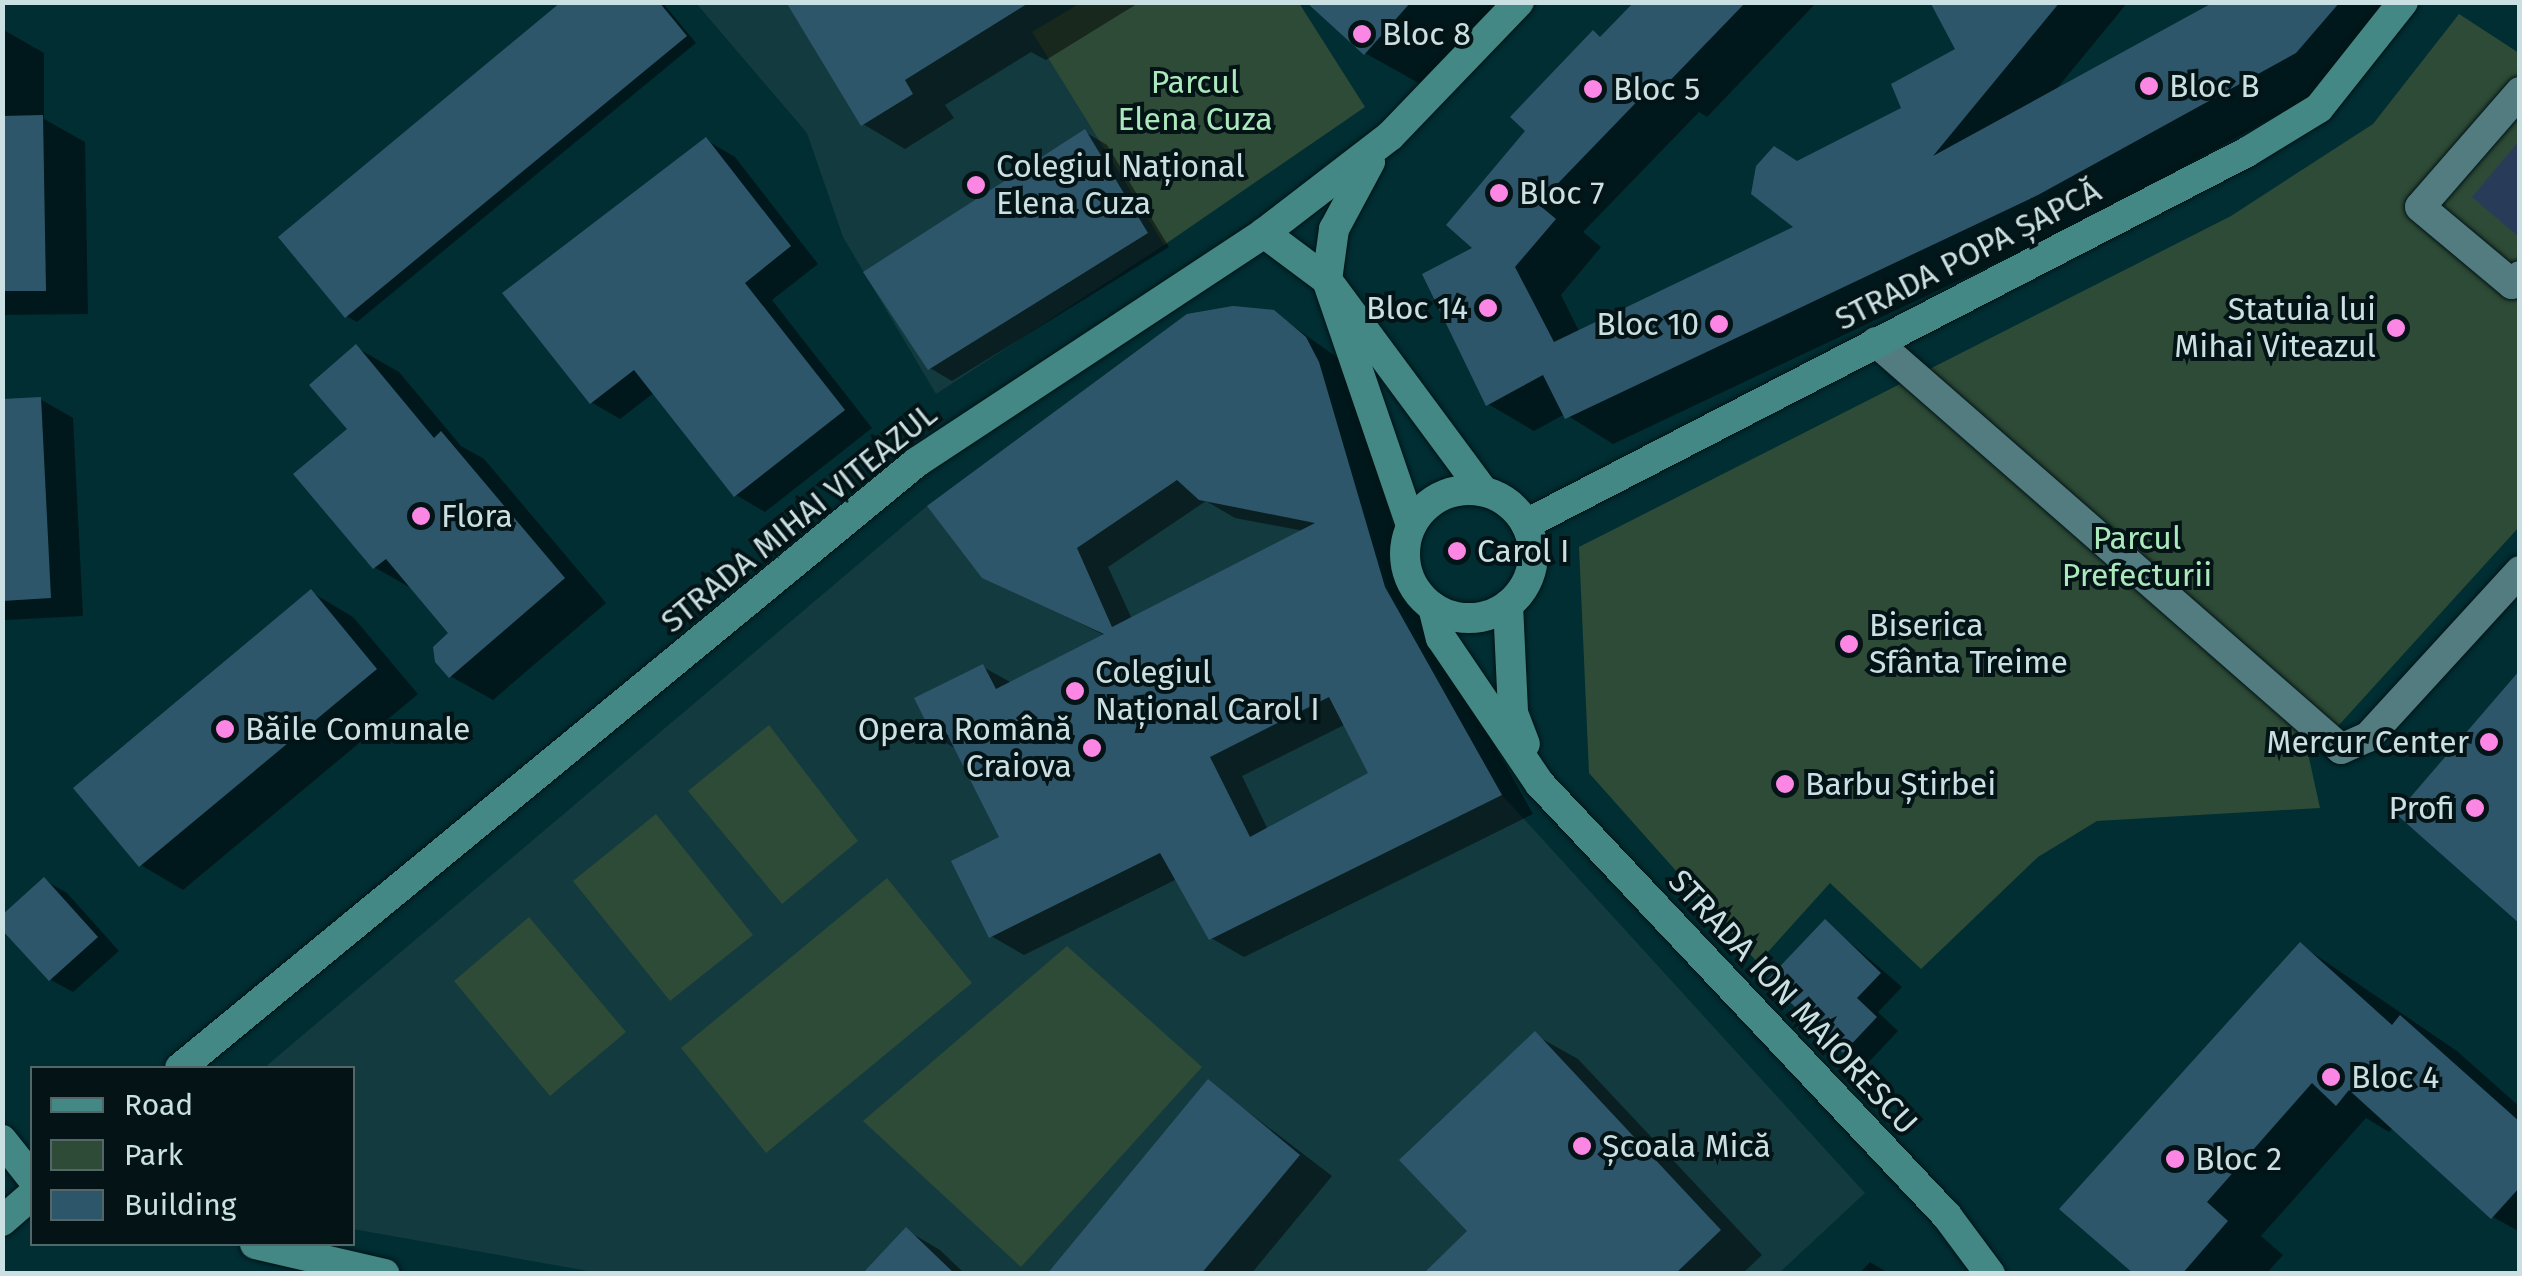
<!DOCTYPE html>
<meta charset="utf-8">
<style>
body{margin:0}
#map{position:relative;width:2522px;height:1276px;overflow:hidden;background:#012e33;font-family:"Fira Sans",sans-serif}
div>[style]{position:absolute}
.built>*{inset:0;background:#123a3f}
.green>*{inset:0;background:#2e4b37}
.water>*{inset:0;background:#283c59}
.shadow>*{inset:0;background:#0007}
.building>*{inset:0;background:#2e566a}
.roads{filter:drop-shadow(0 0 2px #011416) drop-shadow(0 0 2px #011416)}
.street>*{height:30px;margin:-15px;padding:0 15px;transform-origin:15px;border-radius:15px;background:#537c81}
.secondary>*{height:30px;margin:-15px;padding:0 15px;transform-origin:15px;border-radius:15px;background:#448885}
.secondary>.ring{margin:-15px;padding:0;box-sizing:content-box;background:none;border:30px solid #448885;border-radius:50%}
.dots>*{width:28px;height:28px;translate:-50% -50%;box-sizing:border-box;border:5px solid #041416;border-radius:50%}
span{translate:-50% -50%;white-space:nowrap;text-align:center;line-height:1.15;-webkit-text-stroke:8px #041416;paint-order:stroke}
.poi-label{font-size:32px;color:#cae0e3}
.left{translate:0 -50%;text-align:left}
.right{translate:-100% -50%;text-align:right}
.park-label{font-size:32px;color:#abe8bc}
.street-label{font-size:32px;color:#cae0e3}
.frame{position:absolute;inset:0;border:5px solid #cae0e3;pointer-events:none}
.legend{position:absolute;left:30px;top:1066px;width:325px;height:180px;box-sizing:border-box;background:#041416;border:2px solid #536668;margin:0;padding:12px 18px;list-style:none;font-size:30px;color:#cae0e3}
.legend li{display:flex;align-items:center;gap:20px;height:50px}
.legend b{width:50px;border:2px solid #536668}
</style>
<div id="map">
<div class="built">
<i style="clip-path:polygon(696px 3px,1080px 3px,1033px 33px,1164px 245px,936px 394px,843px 237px,807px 133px)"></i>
<i style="clip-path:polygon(1233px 306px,1274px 310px,1306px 337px,1319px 362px,1385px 587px,1502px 795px,1865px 1193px,1779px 1273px,599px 1273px,353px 1229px,352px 1068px,264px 1068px,927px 506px,1187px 314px)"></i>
</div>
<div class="green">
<i style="clip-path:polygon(1080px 3px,1299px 3px,1365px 107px,1164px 245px,1032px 32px)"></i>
<i style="clip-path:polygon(2459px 14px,2519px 53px,2519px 527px,2309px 758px,2320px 808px,2097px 821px,2038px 857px,1921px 969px,1830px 883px,1758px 963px,1589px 773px,1579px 547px,2231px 216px,2373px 124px)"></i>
<i style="clip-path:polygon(769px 725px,858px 841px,782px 904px,688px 791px)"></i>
<i style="clip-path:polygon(656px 814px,753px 935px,670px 1001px,573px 881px)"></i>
<i style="clip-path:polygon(887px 878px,972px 983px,766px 1153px,681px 1048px)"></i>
<i style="clip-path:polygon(529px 917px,626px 1032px,550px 1096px,454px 981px)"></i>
<i style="clip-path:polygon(1067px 946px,1202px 1067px,1021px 1267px,863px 1121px)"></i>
</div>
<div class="water">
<i style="clip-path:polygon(2519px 141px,2519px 237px,2472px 197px)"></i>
</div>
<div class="shadow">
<i style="clip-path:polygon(565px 2px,662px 2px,696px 43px,357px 322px,346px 316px)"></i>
<i style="clip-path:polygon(789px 2px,1140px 2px,1046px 60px,1031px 52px,945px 105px,954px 118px,905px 149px,863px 124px)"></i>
<i style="clip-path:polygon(1313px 2px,1516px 2px,1422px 85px,1365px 53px)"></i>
<i style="clip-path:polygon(1637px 2px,1817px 2px,1707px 117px,1699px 112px,1583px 232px,1601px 247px,1561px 295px,1580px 333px,1798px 228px,1799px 163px,1905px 109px,1958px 50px,1933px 2px,2128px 2px,2054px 92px,2219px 2px,2398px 2px,2343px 79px,2085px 221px,1613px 444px,1565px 414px,1534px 431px,1488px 404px,1476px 248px,1603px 39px)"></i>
<i style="clip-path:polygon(2px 29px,44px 53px,44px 119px,85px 142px,88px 314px,2px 315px)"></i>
<i style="clip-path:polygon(1085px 132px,1107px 145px,1169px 247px,952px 381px,930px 368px)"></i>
<i style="clip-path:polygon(706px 140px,735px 157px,818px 264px,772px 300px,872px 428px,765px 512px,736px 495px,655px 392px,620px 419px,591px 402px)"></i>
<i style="clip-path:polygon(evenodd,1273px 312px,1338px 358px,1351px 383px,1418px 608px,1533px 814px,1244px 957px,1211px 938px,1177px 879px,1024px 955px,991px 936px,1002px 839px,958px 750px,936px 737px,983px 667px,1012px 683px,1106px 636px,984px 576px,1273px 312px,1206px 501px,1235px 518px,1304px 531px,1132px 619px,1108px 567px,1206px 501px,1273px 312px,1346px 724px,1371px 774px,1268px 830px,1242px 776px,1346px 724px)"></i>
<i style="clip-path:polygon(357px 348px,399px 372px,461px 446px,484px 459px,606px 603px,493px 700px,450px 676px,452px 633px,416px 591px,374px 567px,350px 430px)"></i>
<i style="clip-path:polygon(40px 399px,73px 418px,83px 616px,5px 620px,2px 401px)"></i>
<i style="clip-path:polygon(311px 592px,353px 617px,418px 694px,183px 890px,141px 865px)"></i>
<i style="clip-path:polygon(44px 880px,67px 893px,119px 951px,73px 992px,51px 980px,2px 926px)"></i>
<i style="clip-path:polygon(1826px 922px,1902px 987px,1878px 1012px,1898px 1031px,1867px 1064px,1844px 1051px)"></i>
<i style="clip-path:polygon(2301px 945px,2457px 1051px,2520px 1107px,2520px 1232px,2493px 1217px,2394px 1127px,2389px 1132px,2366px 1118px,2261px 1236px,2283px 1255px,2266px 1274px,2137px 1274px)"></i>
<i style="clip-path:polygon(1535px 1035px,1578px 1059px,1762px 1255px,1742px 1274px,1427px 1274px,1471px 1231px)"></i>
<i style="clip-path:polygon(1209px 1082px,1332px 1176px,1251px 1274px,1050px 1274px)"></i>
<i style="clip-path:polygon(906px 1230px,940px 1250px,965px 1274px,865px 1274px)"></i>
<i style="clip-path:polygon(1870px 1262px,1890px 1274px,1859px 1274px)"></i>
</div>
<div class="building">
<i style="clip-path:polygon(561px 2px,659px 2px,687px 36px,345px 318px,278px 237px)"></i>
<i style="clip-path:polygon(786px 2px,1030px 2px,905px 80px,913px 94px,861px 126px)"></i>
<i style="clip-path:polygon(1306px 2px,1411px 2px,1364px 55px)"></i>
<i style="clip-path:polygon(1634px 2px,1746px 2px,1659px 92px,1652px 86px,1538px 204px,1556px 219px,1515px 267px,1554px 342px,1793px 227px,1751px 194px,1756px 166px,1774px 146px,1797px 161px,1901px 108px,1891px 84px,1955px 49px,1930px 2px,2060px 2px,1933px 156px,2214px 2px,2340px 2px,2296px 53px,2038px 195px,1565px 419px,1543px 375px,1486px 406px,1422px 274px,1472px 248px,1446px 225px,1525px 131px,1510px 117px,1593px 30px,1600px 37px)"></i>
<i style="clip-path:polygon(43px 115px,46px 291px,2px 291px,2px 116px)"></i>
<i style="clip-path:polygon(1085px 129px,1148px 233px,928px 370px,863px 272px)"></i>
<i style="clip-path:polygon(706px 137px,791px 246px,745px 283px,845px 410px,734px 497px,634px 370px,590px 404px,502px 293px)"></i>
<i style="clip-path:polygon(evenodd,1233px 306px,1274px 310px,1306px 337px,1319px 362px,1385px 587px,1502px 795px,1209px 940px,1160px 853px,989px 938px,951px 861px,999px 837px,946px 732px,934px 738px,914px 698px,983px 664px,996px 689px,1104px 634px,982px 578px,927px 506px,1187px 314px,1233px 306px,1177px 480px,1199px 500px,1315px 523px,1112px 627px,1077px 548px,1177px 480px,1233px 306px,1329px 697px,1368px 773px,1250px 837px,1210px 757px,1329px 697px)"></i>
<i style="clip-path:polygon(356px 344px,434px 438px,441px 431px,565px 578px,449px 678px,435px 662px,433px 647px,448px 633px,386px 559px,373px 569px,293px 474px,347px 429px,309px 385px)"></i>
<i style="clip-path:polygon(41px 397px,51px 598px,2px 601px,2px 399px)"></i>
<i style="clip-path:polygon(311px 589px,377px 669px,139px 867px,73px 788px)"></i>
<i style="clip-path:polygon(2520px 670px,2520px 924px,2396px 814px)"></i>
<i style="clip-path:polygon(44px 877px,98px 937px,49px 981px,2px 930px,2px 915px)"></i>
<i style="clip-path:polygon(1825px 919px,1881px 973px,1857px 998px,1877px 1017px,1843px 1053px,1767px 980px)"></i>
<i style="clip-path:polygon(2300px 942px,2392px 1025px,2400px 1015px,2520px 1122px,2520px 1187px,2491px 1219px,2349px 1090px,2336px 1106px,2312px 1083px,2207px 1202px,2228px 1221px,2182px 1274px,2134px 1274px,2059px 1209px)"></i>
<i style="clip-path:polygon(1535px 1031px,1721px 1230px,1675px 1274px,1423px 1274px,1467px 1231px,1399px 1160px)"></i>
<i style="clip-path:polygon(1208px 1079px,1300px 1155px,1201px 1274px,1047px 1274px)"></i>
<i style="clip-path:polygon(906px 1227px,955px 1274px,862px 1274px)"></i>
</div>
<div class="roads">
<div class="street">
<i style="left:2520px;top:92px;width:152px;rotate:131deg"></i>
<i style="left:2420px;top:207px;width:120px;rotate:39.9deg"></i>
<i style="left:2512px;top:284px;width:11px;rotate:-45deg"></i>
<i style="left:1876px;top:342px;width:618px;rotate:41.19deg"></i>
<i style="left:2341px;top:749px;width:30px;rotate:-24deg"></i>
<i style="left:2368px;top:737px;width:225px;rotate:-47.5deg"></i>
</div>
<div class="secondary">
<i style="left:1370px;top:162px;width:76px;rotate:118.2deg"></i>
<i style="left:1334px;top:229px;width:51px;rotate:97.8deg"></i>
<i style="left:1327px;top:280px;width:260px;rotate:71.1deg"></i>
<i style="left:1264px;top:233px;width:79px;rotate:36.7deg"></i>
<i style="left:1327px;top:280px;width:262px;rotate:53.5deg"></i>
<i class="ring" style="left:1405px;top:490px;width:98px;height:98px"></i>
<i style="left:1526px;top:524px;width:811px;rotate:-27.29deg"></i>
<i style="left:2247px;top:152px;width:84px;rotate:-31.4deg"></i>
<i style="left:2319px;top:108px;width:135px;rotate:-51.6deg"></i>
<i style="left:1508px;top:605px;width:108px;rotate:87.3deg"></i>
<i style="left:1513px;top:713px;width:33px;rotate:69deg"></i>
<i style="left:1433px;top:607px;width:32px;rotate:76deg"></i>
<i style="left:1441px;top:638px;width:176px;rotate:55.9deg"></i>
<i style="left:1540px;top:784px;width:594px;rotate:46.71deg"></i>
<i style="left:1947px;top:1216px;width:72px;rotate:53.4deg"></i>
<i style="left:180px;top:1068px;width:954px;rotate:-39.43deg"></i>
<i style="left:917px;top:462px;width:416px;rotate:-33.4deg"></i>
<i style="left:1264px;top:233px;width:159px;rotate:-37.6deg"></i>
<i style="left:1390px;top:136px;width:186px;rotate:-46.1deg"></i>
<i style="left:2px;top:1140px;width:48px;rotate:51.7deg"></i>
<i style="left:2px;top:1221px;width:40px;rotate:-41deg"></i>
<i style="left:255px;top:1244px;width:133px;rotate:13deg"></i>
</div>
</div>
<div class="dots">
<i style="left:1362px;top:34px;background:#fc86e3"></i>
<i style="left:2149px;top:86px;background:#fc86e3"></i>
<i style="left:1593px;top:89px;background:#fc86e3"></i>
<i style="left:976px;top:185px;background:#fc86e3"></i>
<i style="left:1499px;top:193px;background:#fc86e3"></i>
<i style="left:1488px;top:308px;background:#fc86e3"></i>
<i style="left:1719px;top:324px;background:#fc86e3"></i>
<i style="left:2396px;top:328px;background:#fc86e3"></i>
<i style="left:421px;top:516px;background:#fc86e3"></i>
<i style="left:1457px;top:551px;background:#fc86e3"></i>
<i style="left:1849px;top:644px;background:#fc86e3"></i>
<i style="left:1075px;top:691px;background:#fc86e3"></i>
<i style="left:225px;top:729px;background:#fc86e3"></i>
<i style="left:2489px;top:742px;background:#fc86e3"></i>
<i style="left:1092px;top:748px;background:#fc86e3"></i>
<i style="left:1785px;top:784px;background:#fc86e3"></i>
<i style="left:2475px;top:808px;background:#fc86e3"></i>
<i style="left:2331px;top:1077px;background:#fc86e3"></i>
<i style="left:1582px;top:1146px;background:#fc86e3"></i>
<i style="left:2175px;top:1159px;background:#fc86e3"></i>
</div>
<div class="poi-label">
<span class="left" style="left:1382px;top:34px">Bloc 8</span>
<span class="left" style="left:2169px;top:86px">Bloc B</span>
<span class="left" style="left:1613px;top:89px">Bloc 5</span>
<span class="left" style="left:996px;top:185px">Colegiul Național<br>Elena Cuza</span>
<span class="left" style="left:1519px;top:193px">Bloc 7</span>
<span class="right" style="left:1468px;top:308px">Bloc 14</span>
<span class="right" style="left:2376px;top:328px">Statuia lui<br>Mihai Viteazul</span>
<span class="right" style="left:1699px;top:324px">Bloc 10</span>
<span class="left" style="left:441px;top:516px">Flora</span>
<span class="left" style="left:1477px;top:551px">Carol I</span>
<span class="left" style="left:1869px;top:644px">Biserica<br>Sfânta Treime</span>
<span class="left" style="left:1095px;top:691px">Colegiul<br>Național Carol I</span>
<span class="left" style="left:245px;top:729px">Băile Comunale</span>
<span class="right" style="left:1072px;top:748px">Opera Română<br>Craiova</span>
<span class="right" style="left:2469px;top:742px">Mercur Center</span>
<span class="left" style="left:1805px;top:784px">Barbu Știrbei</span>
<span class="right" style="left:2455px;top:808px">Profi</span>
<span class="left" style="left:2351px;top:1077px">Bloc 4</span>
<span class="left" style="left:1602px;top:1146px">Școala Mică</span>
<span class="left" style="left:2195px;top:1159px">Bloc 2</span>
</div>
<div class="park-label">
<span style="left:1195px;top:101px">Parcul<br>Elena Cuza</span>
<span style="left:2137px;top:557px">Parcul<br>Prefecturii</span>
</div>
<div class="street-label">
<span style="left:1968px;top:255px;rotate:-27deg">STRADA POPA ȘAPCĂ</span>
<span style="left:799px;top:518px;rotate:-39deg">STRADA MIHAI VITEAZUL</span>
<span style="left:1793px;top:1002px;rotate:47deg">STRADA ION MAIORESCU</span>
</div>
<div class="frame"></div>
<ul class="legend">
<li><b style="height:12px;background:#448885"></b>Road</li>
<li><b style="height:28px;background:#2e4b37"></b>Park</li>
<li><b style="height:28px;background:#2e566a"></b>Building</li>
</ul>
</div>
